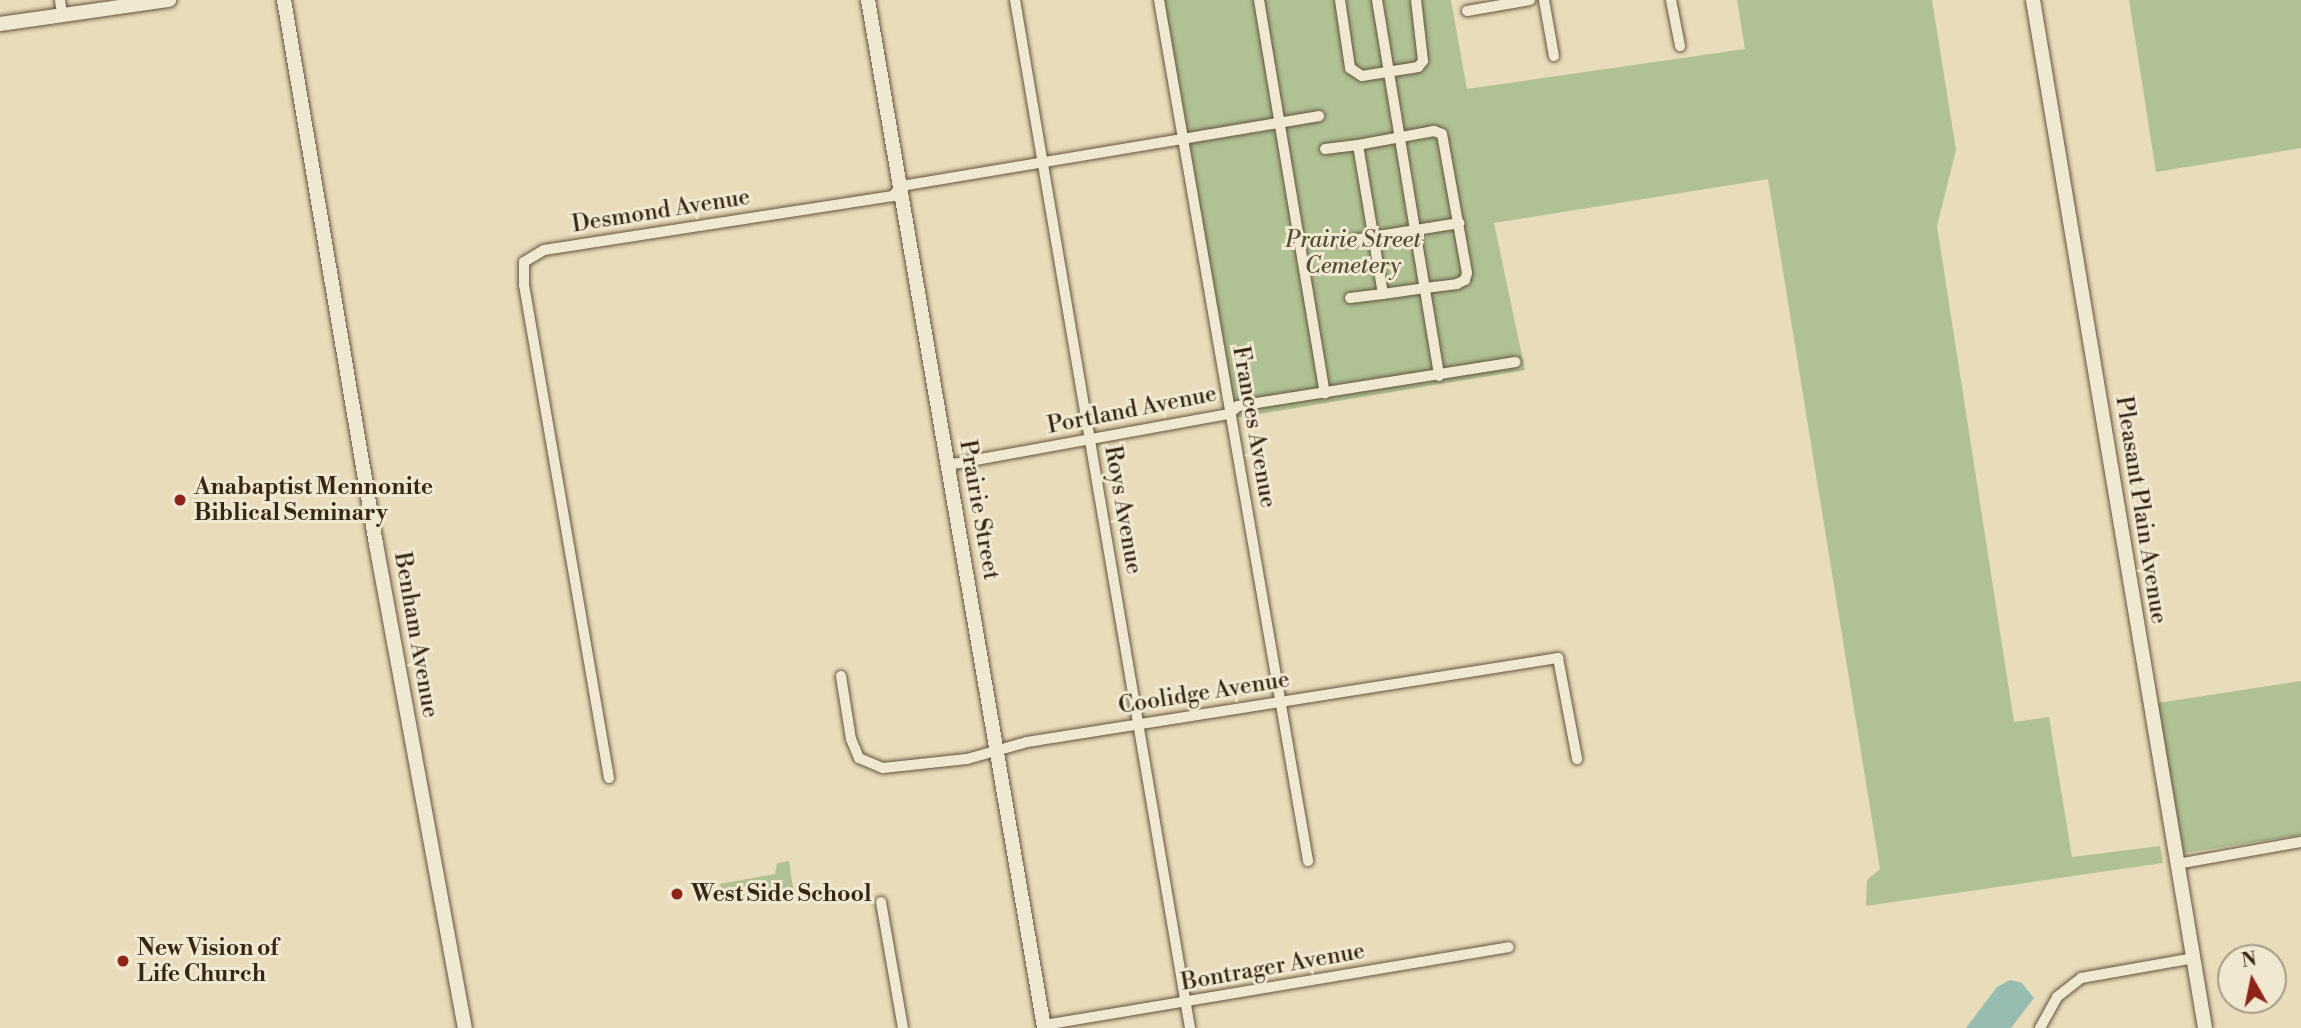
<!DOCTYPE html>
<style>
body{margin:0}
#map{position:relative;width:2301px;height:1028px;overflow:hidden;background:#e9dcba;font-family:"Libre Bodoni",serif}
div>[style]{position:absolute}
.green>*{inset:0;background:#b0c294}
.water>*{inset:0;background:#97bcb0}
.roads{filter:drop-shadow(0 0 2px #63543e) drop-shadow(0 0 2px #63543e)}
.street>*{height:10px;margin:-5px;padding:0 5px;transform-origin:5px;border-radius:5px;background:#f1e8d2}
.secondary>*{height:14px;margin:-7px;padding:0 7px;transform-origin:7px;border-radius:7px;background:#f1e8d2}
.dots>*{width:19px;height:19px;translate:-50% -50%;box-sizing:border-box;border:4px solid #f1e8d2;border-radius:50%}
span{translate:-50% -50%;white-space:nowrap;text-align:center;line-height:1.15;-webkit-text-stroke:6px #f1e8d2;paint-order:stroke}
.street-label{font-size:23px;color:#362714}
.park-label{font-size:23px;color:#544e34;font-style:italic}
.poi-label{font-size:23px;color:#362714;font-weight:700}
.left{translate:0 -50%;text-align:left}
.north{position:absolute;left:2217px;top:944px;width:70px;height:70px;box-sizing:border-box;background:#f1e8d2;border:2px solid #a69b86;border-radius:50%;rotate:351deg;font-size:19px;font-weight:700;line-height:28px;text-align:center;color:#362714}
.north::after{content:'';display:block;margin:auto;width:24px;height:32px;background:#8f2418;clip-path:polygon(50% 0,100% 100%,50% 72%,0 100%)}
</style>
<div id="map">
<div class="green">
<i style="clip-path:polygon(1164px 0,1451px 0,1467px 89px,1745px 49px,1737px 0,1932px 0,1956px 150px,1937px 226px,2014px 722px,2049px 717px,2072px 857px,2160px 846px,2163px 863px,1866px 906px,1867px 880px,1880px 869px,1768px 179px,1494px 223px,1525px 370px,1235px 418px)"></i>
<i style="clip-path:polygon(2129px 0,2301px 0,2301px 148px,2156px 172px)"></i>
<i style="clip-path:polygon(2301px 681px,2301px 835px,2184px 853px,2157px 703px)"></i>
<i style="clip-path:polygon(789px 861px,793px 888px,723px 901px,720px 884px,775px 874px,777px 863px)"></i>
</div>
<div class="water">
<i style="clip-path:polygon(2010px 980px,2022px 983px,2034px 998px,2011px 1028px,1966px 1028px,1997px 987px)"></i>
</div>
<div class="roads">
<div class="street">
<i style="left:60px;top:0;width:15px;rotate:82deg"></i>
<i style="left:1015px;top:0;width:1043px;rotate:80.34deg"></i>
<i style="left:1159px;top:0;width:874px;rotate:80.18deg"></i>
<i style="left:1259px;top:0;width:399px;rotate:80.5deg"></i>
<i style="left:1340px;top:0;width:69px;rotate:81.6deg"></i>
<i style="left:1350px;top:68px;width:14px;rotate:34deg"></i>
<i style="left:1362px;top:76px;width:57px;rotate:-9.1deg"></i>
<i style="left:1418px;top:67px;width:8px;rotate:-50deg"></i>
<i style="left:1423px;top:61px;width:61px;rotate:-96.5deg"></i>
<i style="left:1377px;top:0;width:381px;rotate:80.6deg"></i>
<i style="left:1544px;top:0;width:57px;rotate:79.9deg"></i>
<i style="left:1671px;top:0;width:47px;rotate:78.9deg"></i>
<i style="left:1467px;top:11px;width:64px;rotate:-9.9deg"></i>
<i style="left:1325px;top:149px;width:33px;rotate:-7deg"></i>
<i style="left:1341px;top:242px;width:120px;rotate:-9.1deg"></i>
<i style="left:1350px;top:298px;width:33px;rotate:-7deg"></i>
<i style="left:1383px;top:294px;width:42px;rotate:-8.1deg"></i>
<i style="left:1425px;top:288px;width:32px;rotate:-7deg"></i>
<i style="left:1457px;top:284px;width:9px;rotate:-27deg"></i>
<i style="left:1465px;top:280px;width:7px;rotate:-74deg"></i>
<i style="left:1467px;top:273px;width:141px;rotate:-100.2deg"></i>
<i style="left:1442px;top:134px;width:9px;rotate:-159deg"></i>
<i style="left:1434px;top:131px;width:77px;rotate:169.6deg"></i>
<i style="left:1358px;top:145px;width:151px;rotate:80.5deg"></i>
<i style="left:948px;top:465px;width:286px;rotate:-10.3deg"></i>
<i style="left:1229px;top:414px;width:12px;rotate:-42deg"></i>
<i style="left:1238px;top:406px;width:281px;rotate:-9deg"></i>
<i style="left:841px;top:676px;width:64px;rotate:81deg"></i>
<i style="left:851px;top:739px;width:21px;rotate:67deg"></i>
<i style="left:859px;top:758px;width:26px;rotate:23deg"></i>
<i style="left:883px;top:768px;width:84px;rotate:-6.1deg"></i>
<i style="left:967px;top:759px;width:62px;rotate:-15.8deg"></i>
<i style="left:1027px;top:742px;width:538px;rotate:-8.99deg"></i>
<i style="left:1558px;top:658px;width:103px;rotate:79.3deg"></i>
<i style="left:609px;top:778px;width:500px;rotate:-99.78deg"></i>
<i style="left:524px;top:285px;width:23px;rotate:-90deg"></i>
<i style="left:524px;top:262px;width:23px;rotate:-31deg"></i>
<i style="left:544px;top:250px;width:353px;rotate:-8.8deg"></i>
<i style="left:893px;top:196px;width:13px;rotate:-51deg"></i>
<i style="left:901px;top:186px;width:424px;rotate:-9.5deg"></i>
<i style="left:2177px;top:864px;width:126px;rotate:-10.1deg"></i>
<i style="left:881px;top:902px;width:128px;rotate:80.1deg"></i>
<i style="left:1044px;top:1025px;width:471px;rotate:-9.5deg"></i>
<i style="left:2040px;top:1028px;width:35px;rotate:-61deg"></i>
<i style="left:2057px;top:997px;width:31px;rotate:-38deg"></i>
<i style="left:2081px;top:978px;width:115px;rotate:-10deg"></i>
</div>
<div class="secondary">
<i style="left:284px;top:0;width:552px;rotate:80.4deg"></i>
<i style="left:376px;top:544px;width:492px;rotate:79.6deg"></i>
<i style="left:868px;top:0;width:1043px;rotate:80.28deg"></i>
<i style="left:2033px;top:0;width:1042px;rotate:80.5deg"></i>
<i style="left:0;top:24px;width:171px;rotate:-8.1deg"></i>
</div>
</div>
<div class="dots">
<i style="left:180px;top:500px;background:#8f2418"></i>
<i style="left:677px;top:894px;background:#8f2418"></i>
<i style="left:123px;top:961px;background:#8f2418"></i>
</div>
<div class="street-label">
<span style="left:661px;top:211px;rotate:-9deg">Desmond Avenue</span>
<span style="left:1132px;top:410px;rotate:-11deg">Portland Avenue</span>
<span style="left:1254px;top:427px;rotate:80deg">Frances Avenue</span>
<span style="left:979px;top:510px;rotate:80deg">Prairie Street</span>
<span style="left:1123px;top:510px;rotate:80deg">Roys Avenue</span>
<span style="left:2141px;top:510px;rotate:81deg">Pleasant Plain Avenue</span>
<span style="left:416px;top:635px;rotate:80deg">Benham Avenue</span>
<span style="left:1204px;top:693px;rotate:-9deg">Coolidge Avenue</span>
<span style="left:1273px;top:967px;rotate:-10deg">Bontrager Avenue</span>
</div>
<div class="park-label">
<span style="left:1353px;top:253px">Prairie Street<br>Cemetery</span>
</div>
<div class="poi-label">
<span class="left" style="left:194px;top:500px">Anabaptist Mennonite<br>Biblical Seminary</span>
<span class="left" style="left:691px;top:894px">West Side School</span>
<span class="left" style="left:137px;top:961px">New Vision of<br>Life Church</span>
</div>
<div class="north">N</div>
</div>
